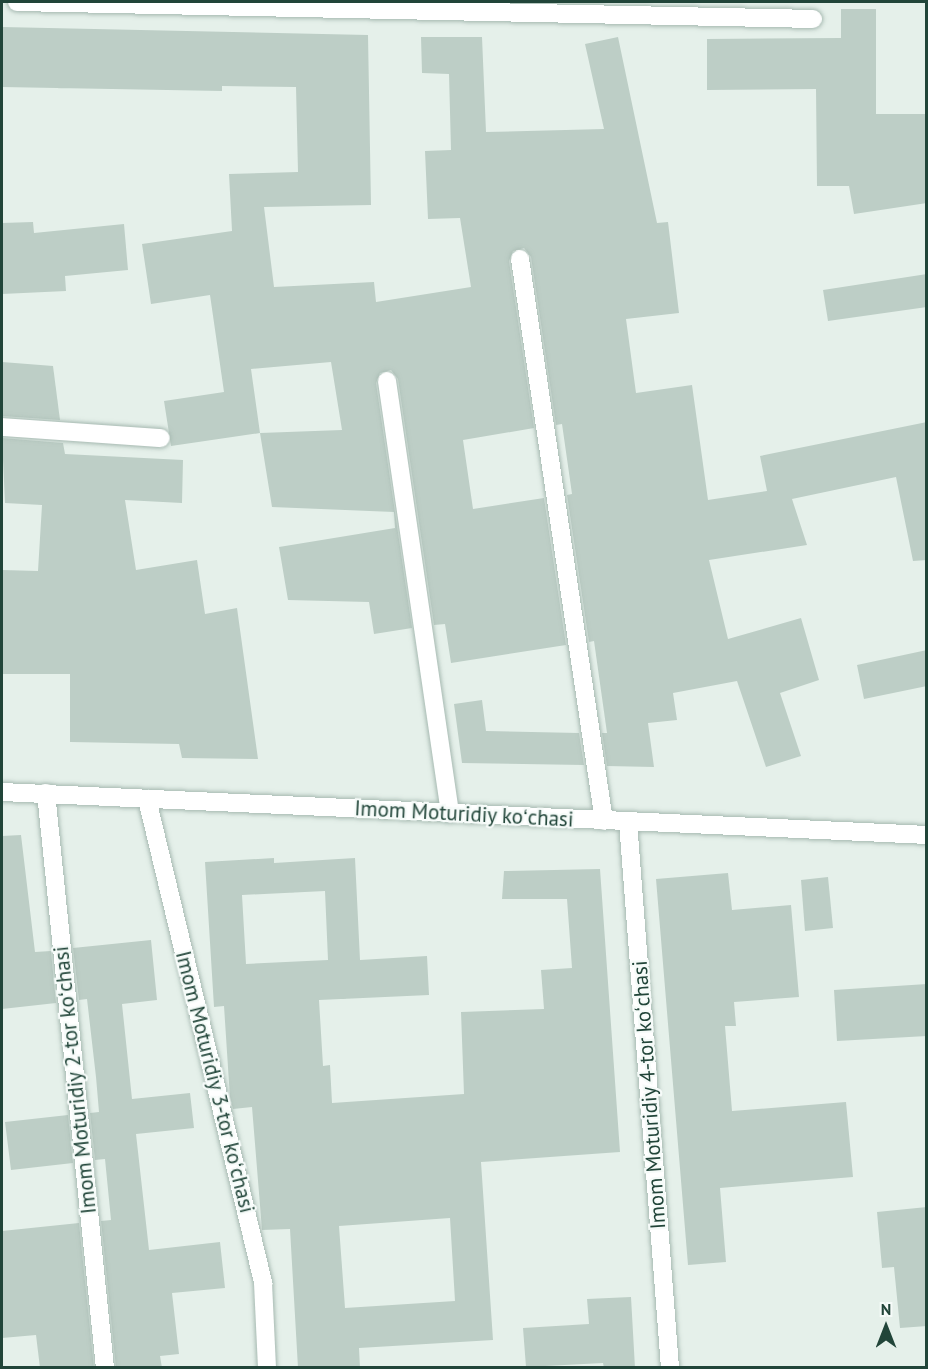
<!DOCTYPE html>
<meta charset="utf-8">
<style>
body{margin:0}
#map{position:relative;width:928px;height:1369px;overflow:hidden;background:#e5f0ea;font-family:"PT Sans",sans-serif}
div>[style]{position:absolute}
.building>*{inset:0;background:#bdcec6}
.roads{filter:drop-shadow(0 0 2px #a6b9b1) drop-shadow(0 0 2px #a6b9b1)}
.minor>*{height:18px;margin:-9px;padding:0 9px;transform-origin:9px;border-radius:9px;background:#fff}
.tertiary>*{height:18px;margin:-9px;padding:0 9px;transform-origin:9px;border-radius:9px;background:#fff}
span{translate:-50% -50%;white-space:nowrap;text-align:center;line-height:1.15;-webkit-text-stroke:4.5px #f6fbf9;paint-order:stroke}
.street-label{font-size:21px;color:#214539}
.frame{position:absolute;inset:0;border:3px solid #214539;pointer-events:none}
.north{position:absolute;left:856px;top:1297px;width:60px;height:60px;-webkit-text-stroke:4px #f6fbf9;paint-order:stroke;rotate:0deg;font-size:16px;font-weight:700;line-height:24px;text-align:center;color:#214539}
.north::after{content:'';display:block;margin:auto;width:21px;height:27px;background:#214539;clip-path:polygon(50% 0,100% 100%,50% 72%,0 100%)}
</style>
<div id="map">
<div class="building">
<i style="clip-path:polygon(841px 9px,876px 9px,876px 114px,927px 114px,927px 203px,854px 214px,849px 186px,817px 186px,816px 89px,707px 90px,707px 39px,841px 38px)"></i>
<i style="clip-path:polygon(evenodd,2px 27px,368px 35px,371px 205px,264px 207px,274px 287px,374px 282px,376px 302px,471px 287px,460px 218px,428px 219px,425px 151px,451px 150px,449px 74px,422px 73px,421px 37px,482px 37px,486px 132px,604px 129px,585px 44px,618px 37px,657px 223px,668px 222px,679px 313px,626px 319px,636px 393px,692px 385px,708px 500px,767px 491px,760px 456px,927px 422px,927px 560px,913px 561px,896px 477px,792px 499px,807px 545px,709px 560px,728px 639px,801px 618px,819px 680px,780px 693px,801px 756px,766px 767px,737px 681px,673px 693px,677px 720px,648px 723px,654px 767px,607px 766px,602px 733px,607px 733px,594px 641px,589px 642px,567px 495px,572px 494px,562px 424px,556px 425px,531px 257px,524px 248px,513px 251px,509px 261px,534px 428px,463px 440px,473px 509px,544px 498px,566px 645px,451px 663px,445px 624px,434px 625px,398px 379px,391px 370px,380px 373px,376px 383px,412px 628px,374px 634px,369px 602px,288px 600px,279px 547px,395px 528px,394px 512px,272px 507px,260px 433px,171px 446px,164px 401px,224px 392px,210px 295px,151px 304px,142px 244px,232px 231px,229px 174px,298px 172px,296px 87px,222px 86px,222px 91px,2px 87px,2px 27px,331px 362px,342px 430px,260px 433px,251px 369px,331px 362px)"></i>
<i style="clip-path:polygon(33px 222px,34px 233px,124px 224px,128px 270px,65px 276px,66px 291px,2px 294px,2px 223px)"></i>
<i style="clip-path:polygon(927px 274px,927px 307px,828px 321px,823px 290px)"></i>
<i style="clip-path:polygon(2px 362px,53px 366px,60px 420px,2px 416px)"></i>
<i style="clip-path:polygon(2px 438px,63px 443px,65px 454px,183px 460px,182px 503px,125px 500px,136px 570px,197px 560px,205px 614px,237px 608px,258px 759px,182px 758px,179px 744px,70px 742px,70px 674px,2px 674px,2px 570px,38px 571px,42px 505px,5px 503px)"></i>
<i style="clip-path:polygon(927px 650px,927px 686px,864px 699px,857px 665px)"></i>
<i style="clip-path:polygon(482px 700px,486px 731px,579px 733px,584px 765px,462px 763px,454px 704px)"></i>
<i style="clip-path:polygon(21px 835px,35px 952px,51px 951px,56px 1003px,2px 1009px,2px 836px)"></i>
<i style="clip-path:polygon(evenodd,274px 858px,274px 863px,355px 858px,360px 960px,427px 956px,429px 995px,319px 1000px,323px 1066px,330px 1065px,332px 1103px,464px 1094px,461px 1012px,544px 1009px,541px 970px,572px 968px,567px 899px,502px 899px,504px 871px,600px 869px,620px 1152px,481px 1162px,493px 1340px,359px 1348px,360px 1368px,298px 1368px,290px 1229px,262px 1230px,252px 1107px,233px 1109px,230px 1098px,224px 1006px,214px 1007px,205px 862px,274px 858px,325px 891px,328px 960px,246px 964px,242px 895px,325px 891px,274px 858px,450px 1218px,455px 1301px,345px 1308px,339px 1226px,450px 1218px)"></i>
<i style="clip-path:polygon(728px 873px,732px 910px,791px 905px,799px 997px,734px 1002px,736px 1026px,725px 1026px,732px 1111px,846px 1102px,853px 1177px,720px 1188px,726px 1262px,688px 1265px,656px 879px)"></i>
<i style="clip-path:polygon(828px 877px,833px 928px,805px 931px,801px 880px)"></i>
<i style="clip-path:polygon(151px 940px,157px 1000px,122px 1004px,132px 1099px,190px 1093px,194px 1128px,136px 1134px,149px 1250px,220px 1242px,225px 1288px,172px 1293px,179px 1354px,160px 1356px,162px 1368px,116px 1368px,101px 1221px,111px 1220px,105px 1159px,95px 1160px,90px 1113px,99px 1112px,96px 1077px,87px 999px,79px 1000px,73px 948px)"></i>
<i style="clip-path:polygon(927px 984px,927px 1036px,837px 1041px,834px 990px)"></i>
<i style="clip-path:polygon(68px 1115px,73px 1163px,11px 1170px,5px 1122px)"></i>
<i style="clip-path:polygon(927px 1207px,927px 1326px,900px 1328px,894px 1267px,882px 1268px,877px 1212px)"></i>
<i style="clip-path:polygon(79px 1223px,94px 1368px,40px 1368px,36px 1335px,2px 1338px,2px 1231px)"></i>
<i style="clip-path:polygon(631px 1297px,635px 1368px,604px 1368px,603px 1363px,526px 1367px,523px 1328px,589px 1324px,587px 1299px)"></i>
</div>
<div class="roads">
<div class="minor">
<i style="left:17px;top:2px;width:796px;rotate:1.22deg"></i>
<i style="left:520px;top:259px;width:568px;rotate:81.5deg"></i>
<i style="left:387px;top:381px;width:437px;rotate:81.7deg"></i>
<i style="left:2px;top:427px;width:159px;rotate:4deg"></i>
<i style="left:46px;top:793px;width:578px;rotate:84.14deg"></i>
<i style="left:147px;top:799px;width:498px;rotate:76.5deg"></i>
<i style="left:263px;top:1283px;width:85px;rotate:87.3deg"></i>
<i style="left:628px;top:822px;width:548px;rotate:85.6deg"></i>
</div>
<div class="tertiary">
<i style="left:2px;top:792px;width:925px;rotate:2.66deg"></i>
</div>
</div>
<div class="street-label">
<span style="left:464px;top:814px;rotate:3deg">Imom Moturidiy koʻchasi</span>
<span style="left:75px;top:1080px;rotate:-96deg">Imom Moturidiy 2-tor koʻchasi</span>
<span style="left:215px;top:1082px;rotate:76deg">Imom Moturidiy 3-tor koʻchasi</span>
<span style="left:649px;top:1095px;rotate:-94deg">Imom Moturidiy 4-tor koʻchasi</span>
</div>
<div class="frame"></div>
<div class="north">N</div>
</div>
